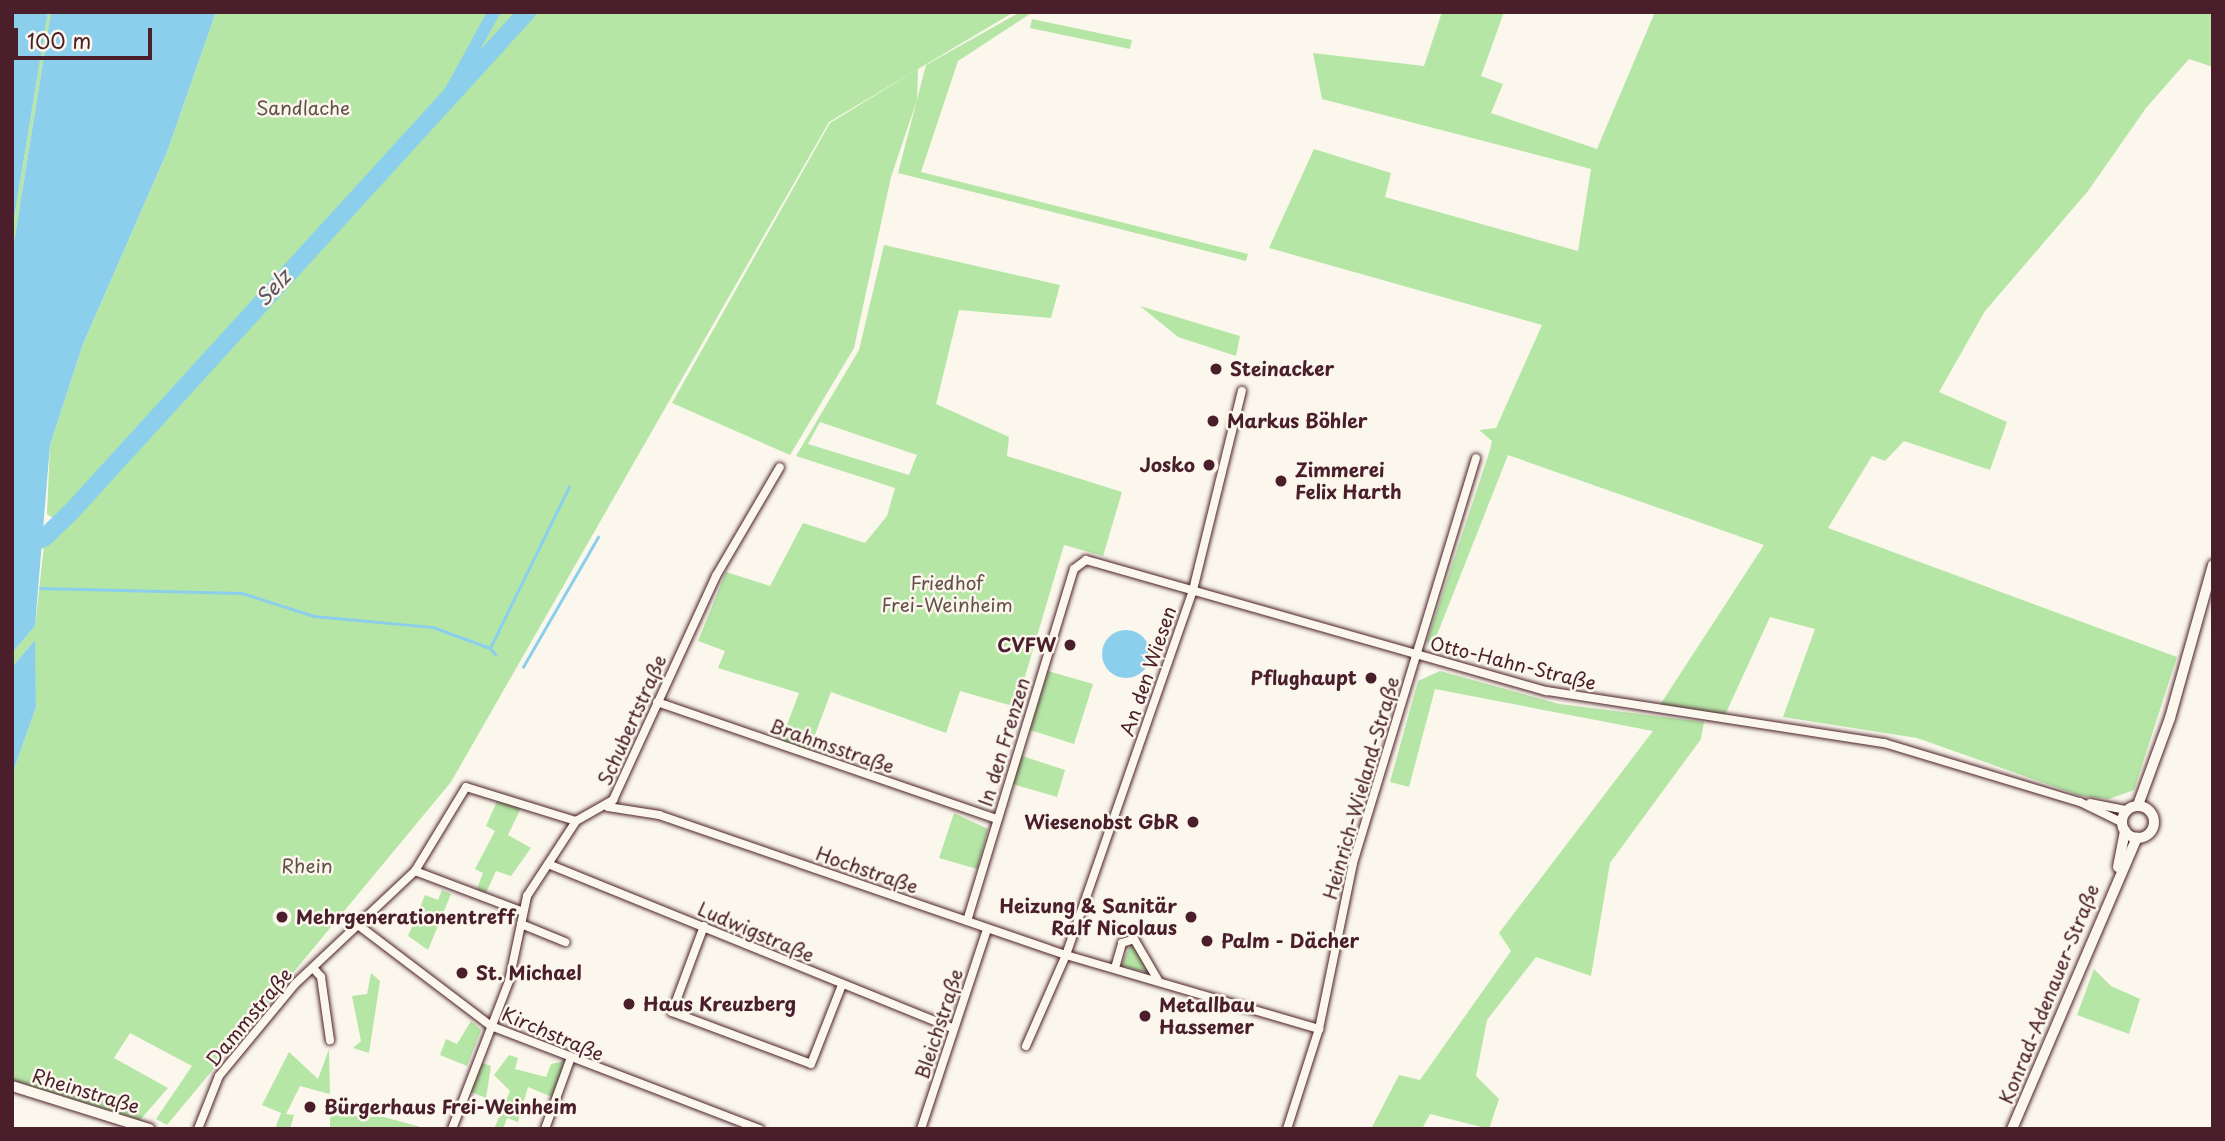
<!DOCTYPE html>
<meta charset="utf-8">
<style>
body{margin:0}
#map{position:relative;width:2225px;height:1141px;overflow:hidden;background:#fbf7ec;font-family:"Playpen Sans",sans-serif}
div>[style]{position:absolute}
.green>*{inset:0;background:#b5e6a6}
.water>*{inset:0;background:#8ccfed}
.round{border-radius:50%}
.stream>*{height:2.5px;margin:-1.25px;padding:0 1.25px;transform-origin:1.25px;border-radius:1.25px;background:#8ccfed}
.river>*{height:18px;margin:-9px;padding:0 9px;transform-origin:9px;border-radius:9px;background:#8ccfed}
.roads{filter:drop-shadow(0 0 2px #4a1f2b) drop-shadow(0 0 2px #4a1f2b)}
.minor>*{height:8px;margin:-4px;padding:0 4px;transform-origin:4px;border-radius:4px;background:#fbf7ec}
.tertiary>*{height:10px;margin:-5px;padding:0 5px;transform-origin:5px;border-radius:5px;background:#fbf7ec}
.secondary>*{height:10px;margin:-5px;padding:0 5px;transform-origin:5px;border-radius:5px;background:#fbf7ec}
.secondary>.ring{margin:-5px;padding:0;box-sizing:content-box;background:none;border:10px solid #fbf7ec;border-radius:50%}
.dots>*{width:19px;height:19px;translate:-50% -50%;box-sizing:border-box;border:4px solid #fbf7ec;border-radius:50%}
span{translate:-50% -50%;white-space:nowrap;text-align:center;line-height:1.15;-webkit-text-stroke:5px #fbf7ec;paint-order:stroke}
.park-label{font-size:19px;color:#65514a}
.poi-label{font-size:19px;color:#4a1f2b;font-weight:700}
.left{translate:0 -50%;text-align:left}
.right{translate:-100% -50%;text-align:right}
.street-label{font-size:19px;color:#4a1f2b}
.water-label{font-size:21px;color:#5e5465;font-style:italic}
.frame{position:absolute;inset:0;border:14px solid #4a1f2b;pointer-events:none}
.scale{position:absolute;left:14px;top:28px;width:138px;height:32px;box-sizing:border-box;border:4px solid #4a1f2b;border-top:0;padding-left:9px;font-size:21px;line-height:24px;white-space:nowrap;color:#4a1f2b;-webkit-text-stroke:5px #fbf7ec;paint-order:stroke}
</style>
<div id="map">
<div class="green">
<i style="clip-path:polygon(48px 12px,51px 12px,12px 255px,12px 231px)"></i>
<i style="clip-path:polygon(216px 12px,1014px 12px,829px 122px,451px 782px,167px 1125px,156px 1119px,192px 1066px,130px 1033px,114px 1058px,168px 1088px,140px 1120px,12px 1080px,12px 775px,36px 707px,34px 641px,12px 667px,12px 653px,35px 626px,45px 537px,70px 512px,54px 519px,47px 514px,50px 445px,83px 344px,167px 152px)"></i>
<i style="clip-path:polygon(1020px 12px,1033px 12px,958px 61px,921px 172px,1248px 254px,1246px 261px,898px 173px,926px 65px)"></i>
<i style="clip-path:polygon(1442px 12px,1504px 12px,1481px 76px,1503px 84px,1491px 113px,1597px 149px,1655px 12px,2213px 12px,2213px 67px,2189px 59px,2146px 108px,2088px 191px,1985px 311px,1939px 392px,2007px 422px,1990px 470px,1904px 441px,1885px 461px,1872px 456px,1828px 528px,2177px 657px,2134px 790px,2109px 799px,2081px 796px,1917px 738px,1783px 717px,1815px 629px,1770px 617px,1725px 715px,1658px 708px,1764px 545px,1508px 455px,1431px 650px,1427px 641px,1490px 450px,1492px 441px,1479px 430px,1496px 428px,1542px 325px,1269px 248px,1314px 149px,1391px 173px,1385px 197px,1578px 251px,1591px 169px,1322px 99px,1313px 53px,1424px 66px)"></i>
<i style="clip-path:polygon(1032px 19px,1132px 40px,1130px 49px,1030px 28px)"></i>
<i style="clip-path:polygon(918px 69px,917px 100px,891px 177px,854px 348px,790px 455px,672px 403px,830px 123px)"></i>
<i style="clip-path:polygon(evenodd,884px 245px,1060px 285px,1051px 318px,959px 310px,936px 404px,1009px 437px,1007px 456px,1122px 492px,1103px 556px,1064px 545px,1016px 707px,960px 691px,946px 733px,831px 692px,809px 751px,781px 741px,799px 693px,718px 668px,725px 651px,698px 641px,726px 572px,770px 586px,803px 523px,865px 543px,887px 516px,895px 488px,796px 456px,859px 350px,884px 245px,820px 422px,917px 455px,909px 475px,808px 444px,820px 422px)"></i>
<i style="clip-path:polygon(1140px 306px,1240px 336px,1236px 356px,1178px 337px)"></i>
<i style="clip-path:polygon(1048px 671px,1093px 684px,1074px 744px,1030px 730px)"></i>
<i style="clip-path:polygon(1440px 671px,1559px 704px,1704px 722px,1701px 739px,1610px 863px,1591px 976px,1536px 957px,1487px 1020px,1476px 1076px,1499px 1099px,1489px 1129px,1430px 1114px,1422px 1129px,1371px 1129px,1399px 1075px,1420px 1080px,1511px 951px,1499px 933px,1653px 731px,1435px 689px,1409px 787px,1390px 782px,1418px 681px)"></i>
<i style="clip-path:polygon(1022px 756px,1065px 770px,1057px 797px,1013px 784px)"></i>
<i style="clip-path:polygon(497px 801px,521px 808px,508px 835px,531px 848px,511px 876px,496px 871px,486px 893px,477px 889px,483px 873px,475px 869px,495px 831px,486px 826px)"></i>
<i style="clip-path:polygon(954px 813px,988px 829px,977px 869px,939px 858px)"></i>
<i style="clip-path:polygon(442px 890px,451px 894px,428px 950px,408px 936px,425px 895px,438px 900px)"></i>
<i style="clip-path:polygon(1131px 944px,1150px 966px,1149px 973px,1121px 966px)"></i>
<i style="clip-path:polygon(2094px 969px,2111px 986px,2140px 999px,2129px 1034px,2077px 1015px)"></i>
<i style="clip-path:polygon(371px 973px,380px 981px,369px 1053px,353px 1048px,361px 1041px,352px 996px,367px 994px)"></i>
<i style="clip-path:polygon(471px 1021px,481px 1030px,467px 1066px,440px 1055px,446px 1039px,457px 1044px)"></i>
<i style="clip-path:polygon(329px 1049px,330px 1094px,300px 1086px,286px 1114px,294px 1115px,290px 1129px,275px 1129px,281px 1113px,262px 1105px,289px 1052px,318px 1079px)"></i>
<i style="clip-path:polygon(509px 1055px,518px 1058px,515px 1069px,546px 1077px,551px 1064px,565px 1061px,552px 1097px,528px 1087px,518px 1122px,507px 1118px,503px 1129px,494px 1129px,510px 1091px,494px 1075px)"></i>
<i style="clip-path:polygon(482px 1063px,491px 1066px,486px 1098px,471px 1092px)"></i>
<i style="clip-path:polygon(330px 1115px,384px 1117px,424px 1128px,330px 1129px)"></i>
</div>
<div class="water">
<i style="clip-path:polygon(12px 12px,48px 12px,12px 231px)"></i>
<i style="clip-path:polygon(51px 12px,216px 12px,167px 152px,83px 344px,50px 445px,35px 626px,12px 653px,12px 255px)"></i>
<i style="clip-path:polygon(487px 12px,501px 12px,470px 68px,427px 121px)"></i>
<i class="round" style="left:1102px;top:630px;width:48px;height:48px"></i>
<i style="clip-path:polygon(35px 640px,36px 707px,12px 775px,12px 667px)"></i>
</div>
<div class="stream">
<i style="left:40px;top:588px;width:202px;rotate:1.4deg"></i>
<i style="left:242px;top:593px;width:76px;rotate:17.7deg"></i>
<i style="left:314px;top:616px;width:120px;rotate:5.3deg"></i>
<i style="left:433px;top:627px;width:61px;rotate:20.2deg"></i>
<i style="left:490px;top:648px;width:179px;rotate:-63.9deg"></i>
<i style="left:490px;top:648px;width:9px;rotate:49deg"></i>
<i style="left:523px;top:667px;width:150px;rotate:-60deg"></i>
</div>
<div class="river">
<i style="left:12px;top:555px;width:38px;rotate:-29deg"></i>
<i style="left:45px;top:537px;width:36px;rotate:-44deg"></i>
<i style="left:71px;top:512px;width:677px;rotate:-47.64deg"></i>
</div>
<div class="roads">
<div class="minor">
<i style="left:657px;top:702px;width:360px;rotate:19deg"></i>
<i style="left:2090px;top:803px;width:37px;rotate:11deg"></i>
<i style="left:608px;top:807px;width:52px;rotate:8.9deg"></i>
<i style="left:659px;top:815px;width:430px;rotate:19deg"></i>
<i style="left:1066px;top:955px;width:264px;rotate:16.3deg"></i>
<i style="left:548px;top:864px;width:436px;rotate:22.1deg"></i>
<i style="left:415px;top:871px;width:113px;rotate:20.7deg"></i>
<i style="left:967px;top:921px;width:368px;rotate:-73.1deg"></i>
<i style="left:1074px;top:569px;width:15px;rotate:-37deg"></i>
<i style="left:1086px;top:560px;width:479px;rotate:15.9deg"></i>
<i style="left:1547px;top:691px;width:341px;rotate:8.8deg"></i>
<i style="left:1884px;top:743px;width:205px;rotate:16.8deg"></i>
<i style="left:2080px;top:802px;width:46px;rotate:26deg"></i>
<i style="left:521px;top:924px;width:48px;rotate:22.2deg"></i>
<i style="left:358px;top:925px;width:167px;rotate:37.2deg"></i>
<i style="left:491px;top:1026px;width:288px;rotate:21deg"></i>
<i style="left:704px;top:926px;width:92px;rotate:110.4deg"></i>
<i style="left:672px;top:1012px;width:148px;rotate:20.5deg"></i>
<i style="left:811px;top:1064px;width:85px;rotate:-68.6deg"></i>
<i style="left:313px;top:968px;width:12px;rotate:48deg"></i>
<i style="left:321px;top:977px;width:64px;rotate:81.9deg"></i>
<i style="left:1115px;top:968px;width:26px;rotate:-74deg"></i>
<i style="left:1122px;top:943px;width:13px;rotate:-18deg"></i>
<i style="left:1134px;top:939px;width:48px;rotate:59.7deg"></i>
<i style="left:1026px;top:1046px;width:99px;rotate:-66.3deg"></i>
<i style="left:1066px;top:955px;width:386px;rotate:-70.8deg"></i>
<i style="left:1193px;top:590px;width:205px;rotate:-76.2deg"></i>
<i style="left:198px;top:1129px;width:57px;rotate:-68.4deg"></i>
<i style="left:219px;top:1076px;width:119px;rotate:-50.4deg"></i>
<i style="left:295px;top:984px;width:165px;rotate:-43.3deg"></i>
<i style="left:415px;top:871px;width:98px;rotate:-58.7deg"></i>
<i style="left:466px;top:787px;width:115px;rotate:17.2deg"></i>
<i style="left:452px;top:1129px;width:159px;rotate:-68.9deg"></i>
<i style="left:509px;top:981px;width:87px;rotate:-78deg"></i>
<i style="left:527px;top:896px;width:90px;rotate:-56.8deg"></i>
<i style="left:576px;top:821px;width:43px;rotate:-29.6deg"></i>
<i style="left:613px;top:800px;width:247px;rotate:-65.3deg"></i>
<i style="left:716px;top:576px;width:126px;rotate:-59.6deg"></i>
<i style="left:545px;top:1129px;width:73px;rotate:-70.1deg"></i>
<i style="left:921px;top:1129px;width:211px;rotate:-71.7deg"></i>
<i style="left:1287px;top:1129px;width:105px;rotate:-72.3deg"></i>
<i style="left:1319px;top:1029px;width:169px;rotate:-78.4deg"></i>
<i style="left:1353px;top:863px;width:423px;rotate:-73.1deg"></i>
</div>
<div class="tertiary">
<i style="left:12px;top:1086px;width:144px;rotate:17.4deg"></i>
</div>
<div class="secondary">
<i style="left:2138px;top:805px;width:93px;rotate:-69.8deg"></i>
<i style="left:2170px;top:718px;width:159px;rotate:-74.3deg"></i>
<i class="ring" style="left:2122px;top:806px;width:22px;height:22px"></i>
<i style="left:2118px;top:867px;width:37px;rotate:-79deg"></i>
<i style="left:2012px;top:1129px;width:317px;rotate:-66.8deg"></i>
</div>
</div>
<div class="dots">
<i style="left:1216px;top:369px;background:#4a1f2b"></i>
<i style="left:1213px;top:421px;background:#4a1f2b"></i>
<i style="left:1209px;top:465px;background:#4a1f2b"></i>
<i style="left:1281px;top:481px;background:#4a1f2b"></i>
<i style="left:1070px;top:645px;background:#4a1f2b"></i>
<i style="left:1371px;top:678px;background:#4a1f2b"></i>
<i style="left:1193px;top:822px;background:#4a1f2b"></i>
<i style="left:282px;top:917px;background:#4a1f2b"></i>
<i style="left:1191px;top:917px;background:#4a1f2b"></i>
<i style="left:1207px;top:941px;background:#4a1f2b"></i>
<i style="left:462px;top:973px;background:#4a1f2b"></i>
<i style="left:629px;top:1004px;background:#4a1f2b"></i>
<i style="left:1145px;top:1016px;background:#4a1f2b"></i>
<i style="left:310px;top:1107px;background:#4a1f2b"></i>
</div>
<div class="park-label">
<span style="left:303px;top:108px">Sandlache</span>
<span style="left:947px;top:594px">Friedhof<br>Frei-Weinheim</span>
<span style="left:307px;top:866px">Rhein</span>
</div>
<div class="poi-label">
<span class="left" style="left:1230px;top:369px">Steinacker</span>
<span class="left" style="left:1227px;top:421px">Markus Böhler</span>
<span class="right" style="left:1195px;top:465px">Josko</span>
<span class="left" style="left:1295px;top:481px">Zimmerei<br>Felix Harth</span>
<span class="right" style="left:1056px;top:645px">CVFW</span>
<span class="right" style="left:1357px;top:678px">Pflughaupt</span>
<span class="right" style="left:1179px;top:822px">Wiesenobst GbR</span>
<span class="right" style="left:1177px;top:917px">Heizung &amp; Sanitär<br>Ralf Nicolaus</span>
<span class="left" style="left:296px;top:917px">Mehrgenerationentreff</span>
<span class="left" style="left:1221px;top:941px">Palm - Dächer</span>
<span class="left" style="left:476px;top:973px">St. Michael</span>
<span class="left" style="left:643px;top:1004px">Haus Kreuzberg</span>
<span class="left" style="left:1159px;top:1016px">Metallbau<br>Hassemer</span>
<span class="left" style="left:324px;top:1107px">Bürgerhaus Frei-Weinheim</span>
</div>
<div class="street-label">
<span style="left:1513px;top:663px;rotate:14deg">Otto-Hahn-Straße</span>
<span style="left:1148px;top:671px;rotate:-71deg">An den Wiesen</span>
<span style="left:632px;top:720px;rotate:-66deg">Schubertstraße</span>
<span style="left:1004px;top:742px;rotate:-73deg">In den Frenzen</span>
<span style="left:832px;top:746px;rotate:19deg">Brahmsstraße</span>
<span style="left:1361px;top:788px;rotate:-74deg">Heinrich-Wieland-Straße</span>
<span style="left:867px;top:870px;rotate:19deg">Hochstraße</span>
<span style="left:756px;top:932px;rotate:23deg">Ludwigstraße</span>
<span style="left:2049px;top:994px;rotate:-68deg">Konrad-Adenauer-Straße</span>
<span style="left:249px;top:1017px;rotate:-50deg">Dammstraße</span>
<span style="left:939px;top:1024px;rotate:-72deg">Bleichstraße</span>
<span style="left:553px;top:1034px;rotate:23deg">Kirchstraße</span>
<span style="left:86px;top:1091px;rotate:17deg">Rheinstraße</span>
</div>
<div class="water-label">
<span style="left:272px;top:287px;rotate:-47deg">Selz</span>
</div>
<div class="frame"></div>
<div class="scale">100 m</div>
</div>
